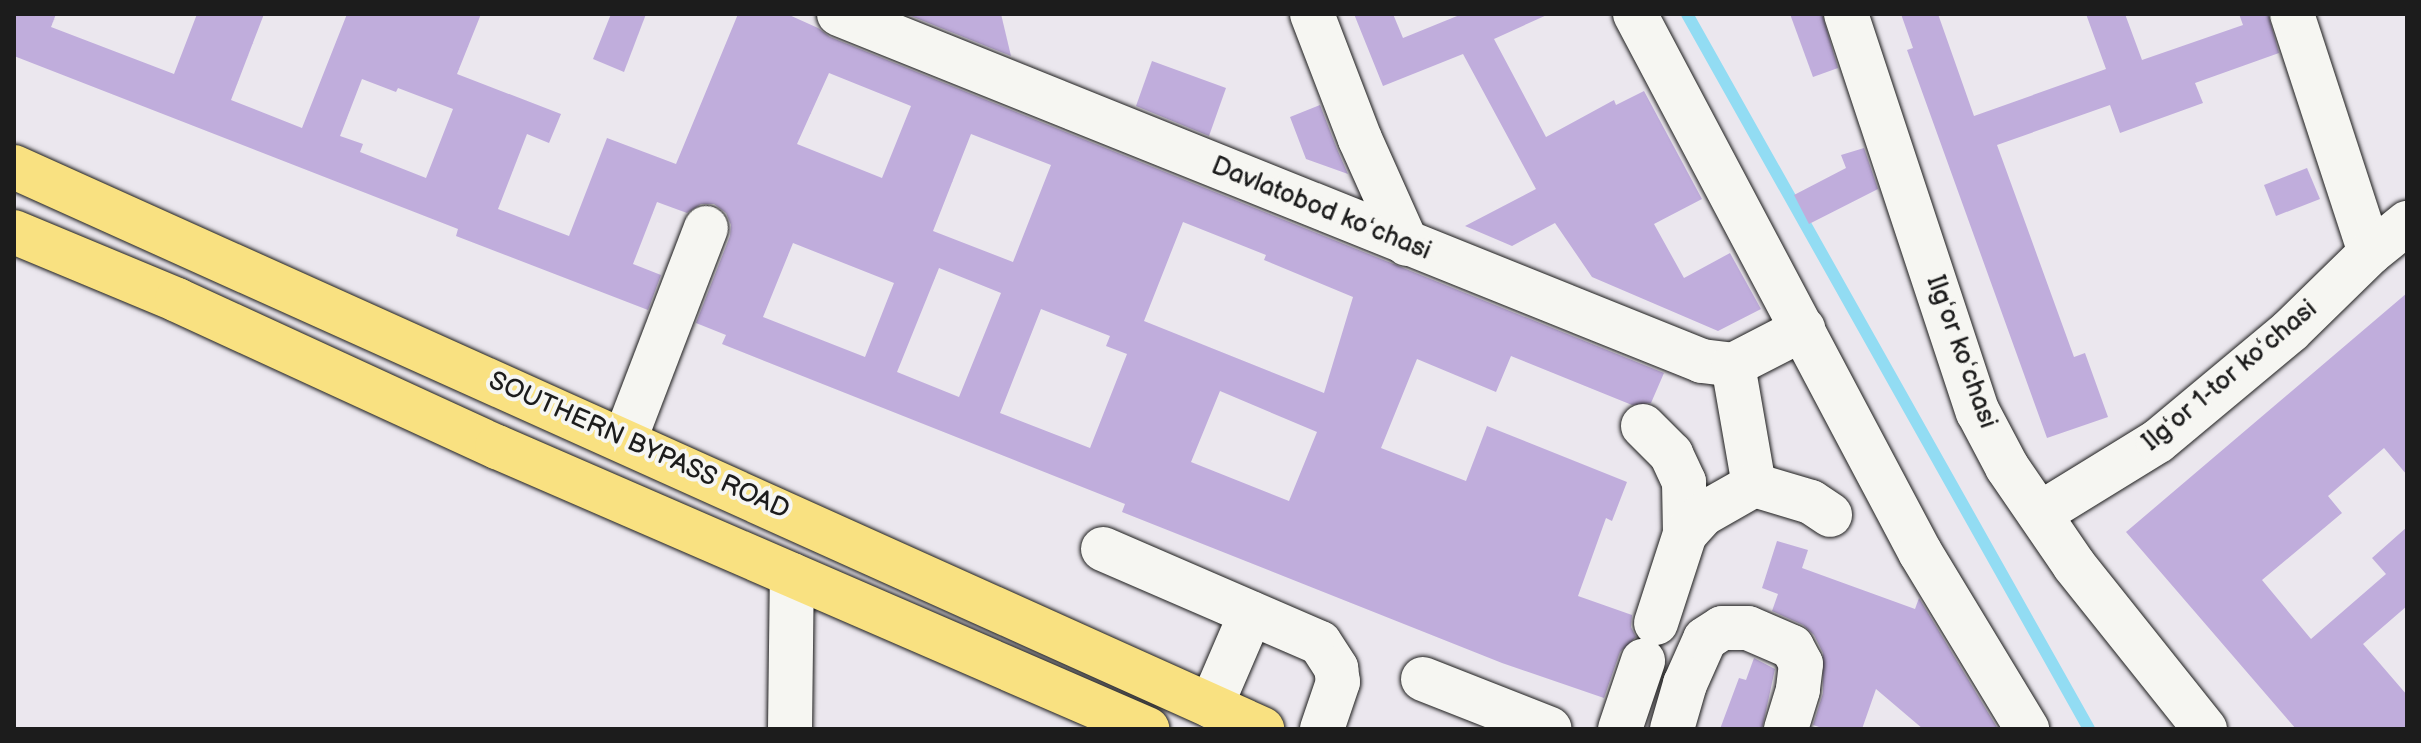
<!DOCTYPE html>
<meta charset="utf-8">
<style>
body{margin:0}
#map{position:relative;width:2421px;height:743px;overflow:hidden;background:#ebe7ee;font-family:"Balsamiq Sans",sans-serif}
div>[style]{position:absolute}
.stream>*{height:12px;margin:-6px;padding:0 6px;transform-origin:6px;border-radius:6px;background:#92dcf3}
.building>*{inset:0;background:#c0addc}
.roads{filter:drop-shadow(0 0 2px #1c1c1c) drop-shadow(0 0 2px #1c1c1c)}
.minor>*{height:44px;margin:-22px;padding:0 22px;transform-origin:22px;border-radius:22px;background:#f6f6f2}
.highway>*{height:44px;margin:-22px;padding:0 22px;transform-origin:22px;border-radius:22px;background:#f9e181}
span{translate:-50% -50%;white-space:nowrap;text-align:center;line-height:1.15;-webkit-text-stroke:8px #f6f6f2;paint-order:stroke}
.street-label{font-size:26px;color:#1c1c1c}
.frame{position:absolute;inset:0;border:16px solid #1c1c1c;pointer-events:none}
</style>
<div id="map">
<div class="stream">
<i style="left:1687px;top:14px;width:820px;rotate:60.65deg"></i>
</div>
<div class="building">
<i style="clip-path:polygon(evenodd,14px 14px,56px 14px,51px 27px,174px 74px,197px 14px,264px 14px,231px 100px,302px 128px,347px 14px,481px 14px,457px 74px,561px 114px,549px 143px,527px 134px,498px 209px,569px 236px,607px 138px,676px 164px,738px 14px,787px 14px,818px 28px,830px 37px,1664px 373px,1651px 403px,1632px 405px,1511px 356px,1496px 392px,1417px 359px,1381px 448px,1466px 481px,1487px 426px,1627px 482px,1612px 521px,1606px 518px,1578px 596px,1632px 615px,1631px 627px,1636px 637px,1620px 652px,1604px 698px,1502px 663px,1122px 512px,1125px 504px,722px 344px,726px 335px,696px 323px,730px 236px,731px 225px,726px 213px,714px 204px,701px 204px,687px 213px,657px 202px,633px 264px,661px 275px,648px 310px,456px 236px,458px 229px,14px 56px,14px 14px,829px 73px,911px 106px,882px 178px,797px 144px,829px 73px,14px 14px,362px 79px,396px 92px,398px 88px,453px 109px,426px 178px,360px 152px,363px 144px,340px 136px,362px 79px,14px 14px,971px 134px,1051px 165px,1013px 262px,933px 231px,971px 134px,14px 14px,1183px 222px,1266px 255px,1264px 260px,1353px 297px,1324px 393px,1144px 321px,1183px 222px,14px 14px,793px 243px,894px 283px,865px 357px,763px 317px,793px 243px,14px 14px,939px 268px,1001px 293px,959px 397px,897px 372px,939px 268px,14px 14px,1041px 309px,1110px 336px,1106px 346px,1127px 354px,1090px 448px,1000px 413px,1041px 309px,14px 14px,1220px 391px,1317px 432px,1289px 501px,1191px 462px,1220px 391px)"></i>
<i style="clip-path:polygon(611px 14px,646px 14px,624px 72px,593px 59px)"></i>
<i style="clip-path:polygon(906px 14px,1001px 14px,1011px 56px)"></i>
<i style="clip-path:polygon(1354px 14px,1393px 14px,1403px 38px,1462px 14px,1549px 14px,1494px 39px,1546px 137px,1614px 100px,1616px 105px,1644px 91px,1702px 199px,1654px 224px,1684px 278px,1730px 253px,1761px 309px,1718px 331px,1592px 277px,1555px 223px,1512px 246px,1465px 226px,1536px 189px,1463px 54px,1383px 86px)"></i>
<i style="clip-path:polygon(1790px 14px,1822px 14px,1838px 68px,1813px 77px)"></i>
<i style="clip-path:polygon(1901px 14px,1938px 14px,1974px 116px,2106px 69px,2086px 14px,2125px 14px,2142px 60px,2243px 25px,2239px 14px,2268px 14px,2279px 53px,2195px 83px,2203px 103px,2120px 133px,2110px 105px,1997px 145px,2074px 357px,2085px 353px,2108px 417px,2047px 438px,1907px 50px,1913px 48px)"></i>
<i style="clip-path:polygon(1152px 61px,1226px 88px,1209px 136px,1136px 106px)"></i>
<i style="clip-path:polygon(1320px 105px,1337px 149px,1348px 174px,1306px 159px,1290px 117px)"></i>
<i style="clip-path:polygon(1864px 148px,1878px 189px,1809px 224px,1794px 195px,1846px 168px,1841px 155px)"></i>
<i style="clip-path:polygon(2307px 168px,2320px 199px,2276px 216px,2264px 185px)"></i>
<i style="clip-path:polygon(2407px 293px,2407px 475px,2384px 448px,2328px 496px,2342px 513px,2262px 580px,2311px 639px,2386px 574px,2372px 558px,2407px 527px,2407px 606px,2363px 644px,2407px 695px,2407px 729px,2296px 729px,2126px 532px)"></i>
<i style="clip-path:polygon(1777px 541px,1808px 550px,1802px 568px,1915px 609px,1919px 598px,1998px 729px,1923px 729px,1876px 689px,1862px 729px,1825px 729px,1813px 725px,1823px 693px,1823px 653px,1814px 635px,1803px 625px,1772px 611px,1778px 594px,1762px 588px)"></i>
<i style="clip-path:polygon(1754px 658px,1775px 669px,1762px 729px,1720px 729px,1739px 678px,1746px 680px)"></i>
</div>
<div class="roads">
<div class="minor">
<i style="left:839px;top:14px;width:930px;rotate:21.9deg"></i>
<i style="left:1702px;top:361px;width:31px;rotate:7deg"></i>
<i style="left:1733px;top:365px;width:79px;rotate:-27.2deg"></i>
<i style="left:1312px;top:14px;width:134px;rotate:69deg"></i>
<i style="left:1360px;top:139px;width:115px;rotate:65.9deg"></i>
<i style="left:1635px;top:14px;width:609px;rotate:62.09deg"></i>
<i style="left:1920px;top:552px;width:207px;rotate:58.8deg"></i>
<i style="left:1846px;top:14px;width:419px;rotate:71.7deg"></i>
<i style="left:1978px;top:412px;width:62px;rotate:62.2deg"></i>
<i style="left:2007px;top:467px;width:119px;rotate:55.6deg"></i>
<i style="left:2074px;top:565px;width:210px;rotate:51.4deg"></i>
<i style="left:2292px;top:14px;width:251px;rotate:71.9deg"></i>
<i style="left:1733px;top:365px;width:122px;rotate:80.1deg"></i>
<i style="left:1643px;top:426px;width:40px;rotate:45deg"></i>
<i style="left:1671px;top:454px;width:31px;rotate:65deg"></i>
<i style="left:1684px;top:482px;width:52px;rotate:88.9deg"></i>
<i style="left:625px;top:439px;width:226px;rotate:-69deg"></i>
<i style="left:2041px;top:513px;width:137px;rotate:-31.6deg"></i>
<i style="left:2158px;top:441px;width:172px;rotate:-39.8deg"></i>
<i style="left:2290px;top:331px;width:112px;rotate:-44.3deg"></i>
<i style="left:2370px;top:253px;width:48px;rotate:-39deg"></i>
<i style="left:1103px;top:549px;width:236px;rotate:23.4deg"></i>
<i style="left:1320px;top:643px;width:30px;rotate:57deg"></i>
<i style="left:1336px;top:668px;width:14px;rotate:82deg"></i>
<i style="left:1338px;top:682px;width:50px;rotate:108.8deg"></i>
<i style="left:1656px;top:623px;width:94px;rotate:-72deg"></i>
<i style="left:1685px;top:534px;width:27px;rotate:-48deg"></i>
<i style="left:1703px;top:514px;width:59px;rotate:-29.6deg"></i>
<i style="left:1754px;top:485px;width:59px;rotate:16.6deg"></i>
<i style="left:1811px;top:502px;width:23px;rotate:34deg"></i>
<i style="left:1423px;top:679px;width:136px;rotate:21.5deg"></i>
<i style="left:1211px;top:706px;width:101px;rotate:-66.7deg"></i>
<i style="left:790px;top:729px;width:154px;rotate:-89.3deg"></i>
<i style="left:1620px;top:729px;width:72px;rotate:-71.3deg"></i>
<i style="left:1672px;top:729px;width:47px;rotate:-73.9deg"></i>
<i style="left:1685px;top:684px;width:49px;rotate:-66deg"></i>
<i style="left:1705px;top:639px;width:20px;rotate:-33deg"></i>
<i style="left:1722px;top:628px;width:26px"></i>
<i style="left:1748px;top:628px;width:48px;rotate:23.4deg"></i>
<i style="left:1792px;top:647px;width:19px;rotate:62deg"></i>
<i style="left:1801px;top:664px;width:26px;rotate:97deg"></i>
<i style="left:1798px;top:690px;width:41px;rotate:107.1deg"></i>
</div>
<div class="highway">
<i style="left:14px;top:167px;width:1369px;rotate:24.24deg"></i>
<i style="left:14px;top:232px;width:177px;rotate:22.6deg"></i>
<i style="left:177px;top:300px;width:352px;rotate:24.7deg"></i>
<i style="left:497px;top:447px;width:709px;rotate:23.45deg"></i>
</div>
</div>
<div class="street-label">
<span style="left:1321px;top:209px;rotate:22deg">Davlatobod koʻchasi</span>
<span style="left:1961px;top:352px;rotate:70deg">Ilgʻor koʻchasi</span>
<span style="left:2230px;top:376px;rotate:-40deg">Ilgʻor 1-tor koʻchasi</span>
<span style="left:639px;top:446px;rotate:24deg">SOUTHERN BYPASS ROAD</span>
</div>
<div class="frame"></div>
</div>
